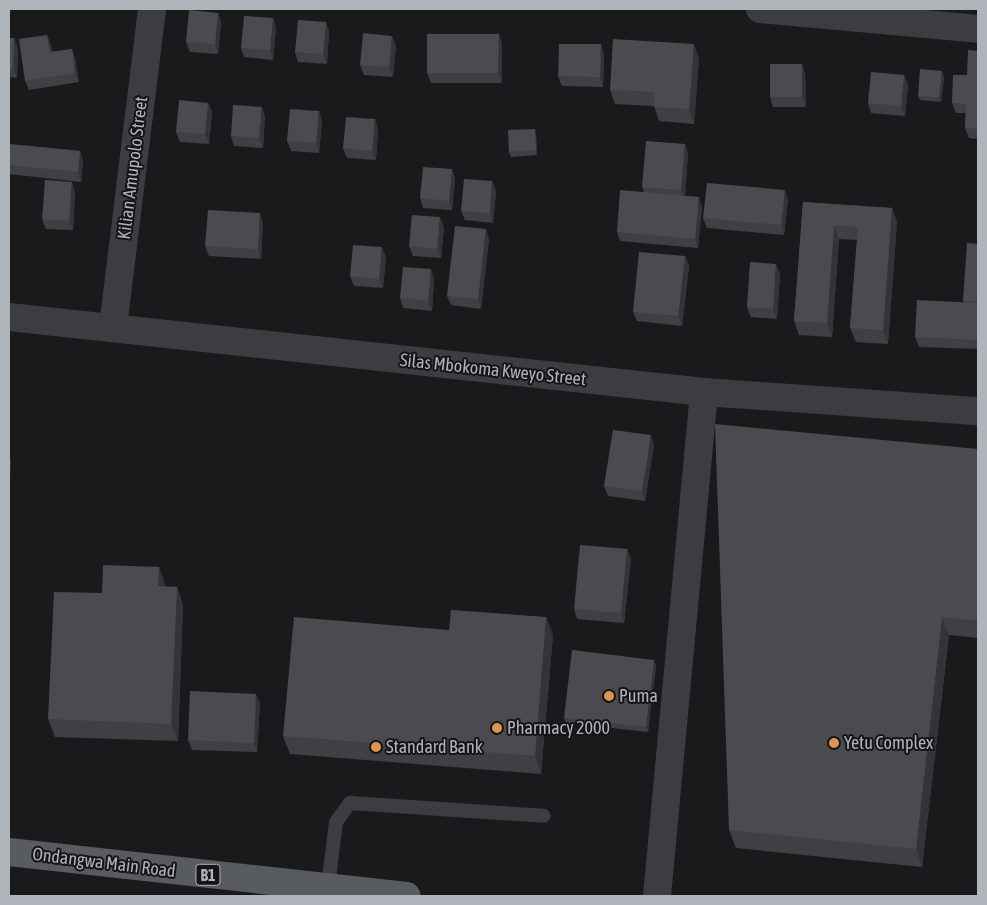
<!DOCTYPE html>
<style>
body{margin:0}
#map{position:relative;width:987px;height:905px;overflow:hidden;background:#1a1a1c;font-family:"Asap Condensed",sans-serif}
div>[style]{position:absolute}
.lane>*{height:14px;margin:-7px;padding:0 7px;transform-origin:7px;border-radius:7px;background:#3b3d40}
.street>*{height:28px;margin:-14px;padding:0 14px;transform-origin:14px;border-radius:14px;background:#3b3d40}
.primary>*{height:28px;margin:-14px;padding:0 14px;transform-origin:14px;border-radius:14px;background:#585b5f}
.wall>*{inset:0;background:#3f4043}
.shaded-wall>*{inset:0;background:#333437}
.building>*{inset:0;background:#494b4e}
.dots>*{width:14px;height:14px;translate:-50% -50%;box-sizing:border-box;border:2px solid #151517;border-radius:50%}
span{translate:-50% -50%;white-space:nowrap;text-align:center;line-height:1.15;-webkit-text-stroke:4px #151517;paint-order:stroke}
.shield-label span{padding:1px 4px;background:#151517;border:1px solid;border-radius:4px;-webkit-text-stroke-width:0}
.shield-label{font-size:16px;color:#aeb4ba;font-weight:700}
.street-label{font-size:18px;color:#aeb4ba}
.poi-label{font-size:18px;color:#aeb4ba}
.left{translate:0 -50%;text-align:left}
.frame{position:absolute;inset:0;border:10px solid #aeb4ba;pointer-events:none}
</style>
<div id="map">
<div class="lane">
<i style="left:328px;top:887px;width:65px;rotate:-83deg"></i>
<i style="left:336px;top:822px;width:24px;rotate:-54deg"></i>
<i style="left:350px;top:803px;width:194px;rotate:3.8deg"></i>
</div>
<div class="street">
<i style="left:760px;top:9px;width:219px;rotate:5.2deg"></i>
<i style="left:9px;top:317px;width:699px;rotate:6.16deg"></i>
<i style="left:704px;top:392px;width:275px;rotate:4deg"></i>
<i style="left:113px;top:327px;width:320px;rotate:-83deg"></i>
<i style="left:657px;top:896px;width:506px;rotate:-84.67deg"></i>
</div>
<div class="primary">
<i style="left:9px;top:852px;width:400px;rotate:6.3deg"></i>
</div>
<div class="wall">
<i style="clip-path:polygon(218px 13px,221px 22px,218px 54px,190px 52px,186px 42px)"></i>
<i style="clip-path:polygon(273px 18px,276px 28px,273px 60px,244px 57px,241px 48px)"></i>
<i style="clip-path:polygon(326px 22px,329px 32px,327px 64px,298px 62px,295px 52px)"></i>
<i style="clip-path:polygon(47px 35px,51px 45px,52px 52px,72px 49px,75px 58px,79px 82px,29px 90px,25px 81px)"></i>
<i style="clip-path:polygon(9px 38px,14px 38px,18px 48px,17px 78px,9px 77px)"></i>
<i style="clip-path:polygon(502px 43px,502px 83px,431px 83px,427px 73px)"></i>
<i style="clip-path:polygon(396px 45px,393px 77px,364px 75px,360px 65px)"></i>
<i style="clip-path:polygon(978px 51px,978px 139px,969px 138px,965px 128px,966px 113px,956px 113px,952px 103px,967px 75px)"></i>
<i style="clip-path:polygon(604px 54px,603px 87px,562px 86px,558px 76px)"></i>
<i style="clip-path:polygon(699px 58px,694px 124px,659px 121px,654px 106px,615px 104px,610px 90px)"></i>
<i style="clip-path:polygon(805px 73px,806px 107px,773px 107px,770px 97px)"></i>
<i style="clip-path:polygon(904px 75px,908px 85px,905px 116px,871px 113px,868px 103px)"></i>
<i style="clip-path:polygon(944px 76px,941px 102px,920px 100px,918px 96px)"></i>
<i style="clip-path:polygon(208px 103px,212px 112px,209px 144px,180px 142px,176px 132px)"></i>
<i style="clip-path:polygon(265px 116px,263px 148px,234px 146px,231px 136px)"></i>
<i style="clip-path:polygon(322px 121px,319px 153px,291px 151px,287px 141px)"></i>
<i style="clip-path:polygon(378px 129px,376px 160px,347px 158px,343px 148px)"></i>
<i style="clip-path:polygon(536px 134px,537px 155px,511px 157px,509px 152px)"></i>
<i style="clip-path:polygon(9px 144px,80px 151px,83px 161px,81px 182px,9px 174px)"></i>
<i style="clip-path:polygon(688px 153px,685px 196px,702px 207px,698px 248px,620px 241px,617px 232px,644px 192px,642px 187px)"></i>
<i style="clip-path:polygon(452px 169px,455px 179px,452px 210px,423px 208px,420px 198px)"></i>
<i style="clip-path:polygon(492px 181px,496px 191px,493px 223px,465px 220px,461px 211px)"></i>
<i style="clip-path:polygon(75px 192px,73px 230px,46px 229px,42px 219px)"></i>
<i style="clip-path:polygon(788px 200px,784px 235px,707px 228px,703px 218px)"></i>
<i style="clip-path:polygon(803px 202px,892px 208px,897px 222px,888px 344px,856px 342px,850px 328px,857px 240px,839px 239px,832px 337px,799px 335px,794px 321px)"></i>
<i style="clip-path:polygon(263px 223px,261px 259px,209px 256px,205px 246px)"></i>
<i style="clip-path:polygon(444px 227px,441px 258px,413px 256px,409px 246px)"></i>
<i style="clip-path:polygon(489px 239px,481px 309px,451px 305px,447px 296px)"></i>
<i style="clip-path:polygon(978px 244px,978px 349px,919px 347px,915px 337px,964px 302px,963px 301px)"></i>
<i style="clip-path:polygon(685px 256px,689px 266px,682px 326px,637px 321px,633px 312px)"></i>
<i style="clip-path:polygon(386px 257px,383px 288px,354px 286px,350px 276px)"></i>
<i style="clip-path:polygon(780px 273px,777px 319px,751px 317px,747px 307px)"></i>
<i style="clip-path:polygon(434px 279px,432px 311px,403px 308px,400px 298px)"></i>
<i style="clip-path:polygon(654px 445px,645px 501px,608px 496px,604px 486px)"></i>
<i style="clip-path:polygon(978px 449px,978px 638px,949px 635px,922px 867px,736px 848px,729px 830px)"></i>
<i style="clip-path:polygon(627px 549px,631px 559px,624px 623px,577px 619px,574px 609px)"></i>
<i style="clip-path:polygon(159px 567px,165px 585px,165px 587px,177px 587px,183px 605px,178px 741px,55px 737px,48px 719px,102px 593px)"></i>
<i style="clip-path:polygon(546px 617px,553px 635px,541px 774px,290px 754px,283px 736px,449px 630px)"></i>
<i style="clip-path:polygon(656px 665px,648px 732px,566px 723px,564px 718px)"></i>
<i style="clip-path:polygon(260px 703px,257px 752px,192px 750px,188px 740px)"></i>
</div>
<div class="shaded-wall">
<i style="clip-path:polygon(218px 13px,221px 22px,218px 54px,215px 44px)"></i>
<i style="clip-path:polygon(273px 18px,276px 28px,273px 60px,270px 50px)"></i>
<i style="clip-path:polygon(326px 22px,329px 32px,327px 64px,323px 54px)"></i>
<i style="clip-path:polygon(499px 34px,502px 43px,502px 83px,498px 73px)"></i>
<i style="clip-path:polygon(47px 35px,51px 45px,53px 62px,50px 52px)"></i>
<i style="clip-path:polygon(392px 36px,396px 45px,393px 77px,389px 67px)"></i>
<i style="clip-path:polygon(14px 38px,18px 48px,17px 78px,13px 68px)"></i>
<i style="clip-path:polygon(601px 44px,604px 54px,603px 87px,600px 77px)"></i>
<i style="clip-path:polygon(694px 44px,699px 58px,694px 124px,689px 109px)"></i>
<i style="clip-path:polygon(72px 49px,75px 58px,79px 82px,75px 73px)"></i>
<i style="clip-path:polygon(802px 64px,805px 73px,806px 107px,802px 97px)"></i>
<i style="clip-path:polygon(942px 71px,944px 76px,941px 102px,939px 97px)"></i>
<i style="clip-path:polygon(904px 75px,908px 85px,905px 116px,901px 106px)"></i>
<i style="clip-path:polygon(208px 103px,212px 112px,209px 144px,205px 134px)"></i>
<i style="clip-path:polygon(262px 107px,265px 116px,263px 148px,259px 138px)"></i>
<i style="clip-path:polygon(319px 111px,322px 121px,319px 153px,316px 143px)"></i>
<i style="clip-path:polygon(375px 119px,378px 129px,376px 160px,372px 151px)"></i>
<i style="clip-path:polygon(535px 129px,536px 134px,537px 155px,536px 150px)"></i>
<i style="clip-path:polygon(685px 144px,688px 153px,685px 199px,681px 190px)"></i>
<i style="clip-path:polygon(80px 151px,83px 161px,81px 182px,78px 172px)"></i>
<i style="clip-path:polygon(452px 169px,455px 179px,452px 210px,449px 201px)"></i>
<i style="clip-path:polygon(492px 181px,496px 191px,493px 223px,490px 213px)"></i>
<i style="clip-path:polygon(72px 182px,75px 192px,73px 230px,69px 221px)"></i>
<i style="clip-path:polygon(785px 190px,788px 200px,784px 235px,781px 225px)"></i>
<i style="clip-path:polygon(699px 197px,702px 207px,698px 248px,695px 239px)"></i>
<i style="clip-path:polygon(892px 208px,897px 222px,888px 344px,883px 330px)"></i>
<i style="clip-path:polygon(260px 213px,263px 223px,261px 259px,258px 249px)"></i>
<i style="clip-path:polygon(440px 217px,444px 227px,441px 258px,437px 249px)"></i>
<i style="clip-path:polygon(834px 225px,839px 239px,832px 337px,827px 323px)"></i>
<i style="clip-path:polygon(486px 229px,489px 239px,481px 309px,478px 299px)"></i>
<i style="clip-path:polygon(382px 247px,386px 257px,383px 288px,379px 279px)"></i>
<i style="clip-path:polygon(685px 256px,689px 266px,682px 326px,678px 316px)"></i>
<i style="clip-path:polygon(776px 264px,780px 273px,777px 319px,773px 309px)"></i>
<i style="clip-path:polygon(431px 269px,434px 279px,432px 311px,428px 301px)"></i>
<i style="clip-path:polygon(651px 435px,654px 445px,645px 501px,642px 491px)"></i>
<i style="clip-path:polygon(9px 454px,11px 460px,9px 510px)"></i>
<i style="clip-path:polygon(627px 549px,631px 559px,624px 623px,621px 613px)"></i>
<i style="clip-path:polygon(159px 567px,165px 585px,165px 604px,158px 586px)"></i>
<i style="clip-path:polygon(177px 587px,183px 605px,178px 741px,171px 724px)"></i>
<i style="clip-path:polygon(546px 617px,553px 635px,541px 774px,535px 756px)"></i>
<i style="clip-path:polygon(942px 617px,949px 635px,922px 867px,916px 849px)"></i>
<i style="clip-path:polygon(654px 660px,656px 665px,648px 732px,646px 727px)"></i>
<i style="clip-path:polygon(256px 694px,260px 703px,257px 752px,254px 743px)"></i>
</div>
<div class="building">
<i style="clip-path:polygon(189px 10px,218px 13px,215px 44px,186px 42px)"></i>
<i style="clip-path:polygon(244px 16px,273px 18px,270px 50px,241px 48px)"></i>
<i style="clip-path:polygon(298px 20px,326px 22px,323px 54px,295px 52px)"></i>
<i style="clip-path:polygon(363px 33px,392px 36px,389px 67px,360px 65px)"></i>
<i style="clip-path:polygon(427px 34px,499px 34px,498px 73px,427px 73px)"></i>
<i style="clip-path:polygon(47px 35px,50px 52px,72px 49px,75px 73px,25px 81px,19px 39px)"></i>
<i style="clip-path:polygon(9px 38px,14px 38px,13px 68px,9px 68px)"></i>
<i style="clip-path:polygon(613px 39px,694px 44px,689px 109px,654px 107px,655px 92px,610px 90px)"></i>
<i style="clip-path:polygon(559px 44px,601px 44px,600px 77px,558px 76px)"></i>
<i style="clip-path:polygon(968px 50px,978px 51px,978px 129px,965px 128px,966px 104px,952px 103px,953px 75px,967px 75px)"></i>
<i style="clip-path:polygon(770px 64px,802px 64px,802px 97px,770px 97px)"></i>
<i style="clip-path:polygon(920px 69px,942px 71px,939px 97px,918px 96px)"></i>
<i style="clip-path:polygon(871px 72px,904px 75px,901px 106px,868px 103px)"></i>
<i style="clip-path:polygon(179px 100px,208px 103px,205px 134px,176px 132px)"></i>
<i style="clip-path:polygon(233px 105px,262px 107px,259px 138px,231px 136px)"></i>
<i style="clip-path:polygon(290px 109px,319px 111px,316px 143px,287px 141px)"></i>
<i style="clip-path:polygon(346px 117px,375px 119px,372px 151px,343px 148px)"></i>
<i style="clip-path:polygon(535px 129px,536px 150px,509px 152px,508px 130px)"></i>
<i style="clip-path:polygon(646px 141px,685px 144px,681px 190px,642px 187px)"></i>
<i style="clip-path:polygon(9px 144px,80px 151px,78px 172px,9px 165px)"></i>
<i style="clip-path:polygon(423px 167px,452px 169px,449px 201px,420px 198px)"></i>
<i style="clip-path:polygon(464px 179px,492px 181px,490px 213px,461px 211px)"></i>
<i style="clip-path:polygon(45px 180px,72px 182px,69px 221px,42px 219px)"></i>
<i style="clip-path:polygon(707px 183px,785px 190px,781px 225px,703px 218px)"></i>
<i style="clip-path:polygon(620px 190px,699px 197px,695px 239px,617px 232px)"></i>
<i style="clip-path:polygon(803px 202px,892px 208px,883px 330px,850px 328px,858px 227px,834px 225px,827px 323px,794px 321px)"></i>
<i style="clip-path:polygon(208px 210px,260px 213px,258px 249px,205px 246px)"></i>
<i style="clip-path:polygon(412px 215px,440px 217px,437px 249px,409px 246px)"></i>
<i style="clip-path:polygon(455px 226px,486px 229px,478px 299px,447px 296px)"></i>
<i style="clip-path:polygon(967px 243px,978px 244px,978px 302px,963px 301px)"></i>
<i style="clip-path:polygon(353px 245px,382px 247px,379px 279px,350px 276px)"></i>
<i style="clip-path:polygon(639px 252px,685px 256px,678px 316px,633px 312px)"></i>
<i style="clip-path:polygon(750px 262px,776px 264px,773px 309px,747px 307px)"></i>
<i style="clip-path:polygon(403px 267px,431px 269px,428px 301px,400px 298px)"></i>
<i style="clip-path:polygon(917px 300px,978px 303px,978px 340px,915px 337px)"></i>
<i style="clip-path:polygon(715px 424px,978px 449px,978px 621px,942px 617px,916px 849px,729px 830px)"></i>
<i style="clip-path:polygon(613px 430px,651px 435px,642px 491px,604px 486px)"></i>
<i style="clip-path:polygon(580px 545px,627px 549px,621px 613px,574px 609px)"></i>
<i style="clip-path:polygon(103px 565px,159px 567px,158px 586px,177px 587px,171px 724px,48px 719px,54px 592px,102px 593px)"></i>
<i style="clip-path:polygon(451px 610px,546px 617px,535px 756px,283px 736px,294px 617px,449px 630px)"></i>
<i style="clip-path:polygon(572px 650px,654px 660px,646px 727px,564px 718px)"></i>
<i style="clip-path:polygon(190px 691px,256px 694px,254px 743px,188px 740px)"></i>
</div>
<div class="dots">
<i style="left:609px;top:696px;background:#de9350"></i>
<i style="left:497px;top:728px;background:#de9350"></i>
<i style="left:834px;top:743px;background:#de9350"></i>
<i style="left:376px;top:747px;background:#de9350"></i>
</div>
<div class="shield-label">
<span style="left:208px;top:875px">B1</span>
</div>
<div class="street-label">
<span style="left:133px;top:168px;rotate:-83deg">Kilian Amupolo Street</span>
<span style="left:493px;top:370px;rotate:6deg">Silas Mbokoma Kweyo Street</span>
<span style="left:104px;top:863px;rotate:7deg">Ondangwa Main Road</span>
</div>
<div class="poi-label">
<span class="left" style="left:619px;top:696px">Puma</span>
<span class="left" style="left:507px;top:728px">Pharmacy 2000</span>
<span class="left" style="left:844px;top:743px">Yetu Complex</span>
<span class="left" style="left:386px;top:747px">Standard Bank</span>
</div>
<div class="frame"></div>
</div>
